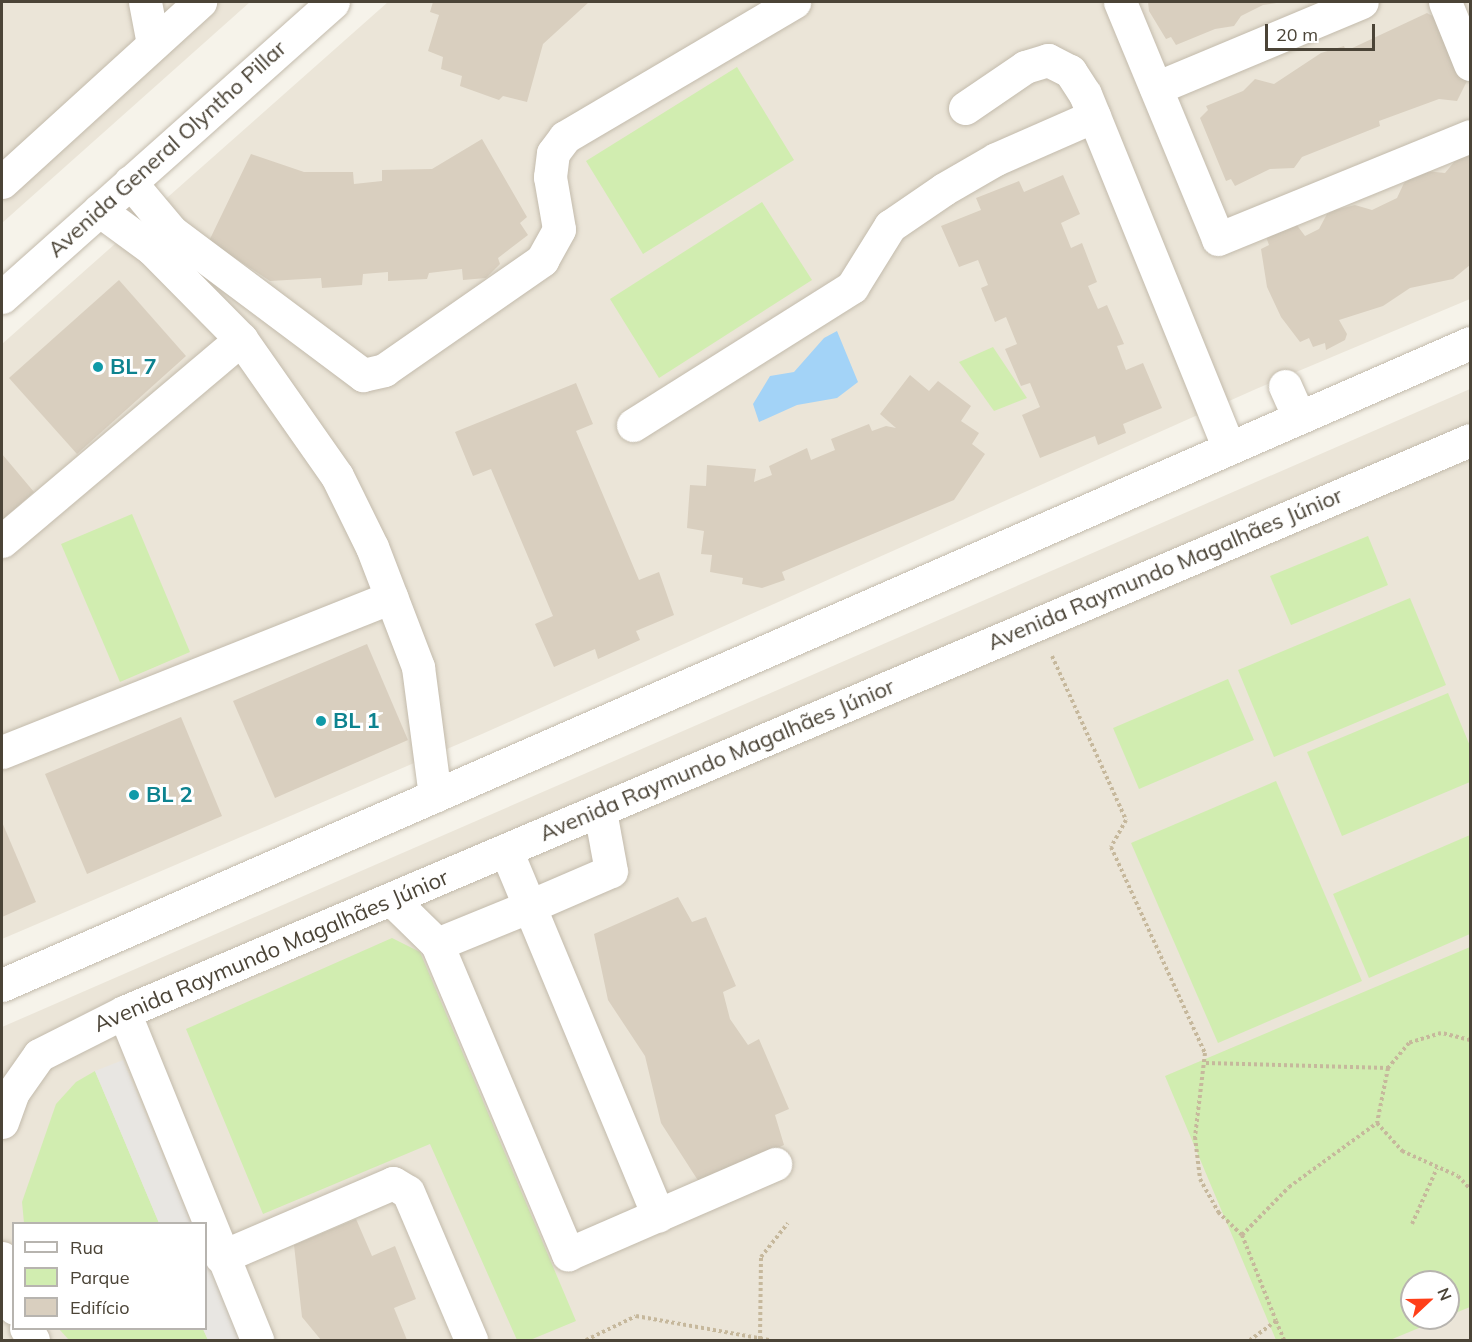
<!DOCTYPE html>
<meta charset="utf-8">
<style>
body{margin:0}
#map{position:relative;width:1472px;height:1342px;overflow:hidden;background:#f6f3ea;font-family:Mulish,sans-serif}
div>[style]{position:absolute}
.residential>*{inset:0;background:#ebe5d8}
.green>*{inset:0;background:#d1edb0}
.parking>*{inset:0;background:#e8e6e2}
.water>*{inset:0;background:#a3d3f7}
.building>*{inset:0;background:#d9cfbf}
.path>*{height:4px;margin-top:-2px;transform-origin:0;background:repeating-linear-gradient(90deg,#c6b89c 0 3px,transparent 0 6px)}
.roads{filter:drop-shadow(0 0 2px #c3bbac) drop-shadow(0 0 2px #c3bbac)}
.minor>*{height:33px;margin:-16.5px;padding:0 16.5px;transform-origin:16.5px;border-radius:16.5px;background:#fff}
.dots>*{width:16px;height:16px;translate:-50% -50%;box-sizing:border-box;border:3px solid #fff;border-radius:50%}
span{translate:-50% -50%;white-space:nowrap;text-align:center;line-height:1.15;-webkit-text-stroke:6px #fff;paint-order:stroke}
.street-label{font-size:22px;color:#4b4437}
.culture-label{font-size:22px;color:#0d838f;font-weight:700}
.left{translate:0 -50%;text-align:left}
.frame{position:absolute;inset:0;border:3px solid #4b4437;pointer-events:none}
.legend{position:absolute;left:12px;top:1222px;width:195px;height:108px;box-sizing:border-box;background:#fff;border:2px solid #b7b4af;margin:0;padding:8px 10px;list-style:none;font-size:18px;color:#4b4437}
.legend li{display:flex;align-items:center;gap:12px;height:30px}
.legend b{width:30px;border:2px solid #b7b4af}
.north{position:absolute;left:1400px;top:1270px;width:60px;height:60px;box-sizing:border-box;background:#fff;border:2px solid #b7b4af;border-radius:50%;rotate:68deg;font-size:16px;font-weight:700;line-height:24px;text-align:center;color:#4b4437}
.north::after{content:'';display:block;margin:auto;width:21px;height:27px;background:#ff3f19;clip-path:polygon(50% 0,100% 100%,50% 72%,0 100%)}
.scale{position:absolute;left:1265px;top:24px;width:110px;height:27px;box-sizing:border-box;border:3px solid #4b4437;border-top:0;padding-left:8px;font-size:18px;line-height:21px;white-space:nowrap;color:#4b4437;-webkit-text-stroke:4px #fff;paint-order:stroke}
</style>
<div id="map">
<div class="residential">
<i style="clip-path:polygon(2px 2px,250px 2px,2px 223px)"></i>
<i style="clip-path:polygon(388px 2px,1470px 2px,1470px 299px,1256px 389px,482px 734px,2px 939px,2px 344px)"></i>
<i style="clip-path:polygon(evenodd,1470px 389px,1470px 1340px,2px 1340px,2px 1027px,1470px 389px,14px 1224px,206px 1224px,206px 1328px,14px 1328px,14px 1224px,1470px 389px,1412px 1282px,1448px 1282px,1448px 1318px,1412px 1318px,1412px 1282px)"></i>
</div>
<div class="green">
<i style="clip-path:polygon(737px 67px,794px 160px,643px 254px,586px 161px)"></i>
<i style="clip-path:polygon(762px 202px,812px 280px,659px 378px,610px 299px)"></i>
<i style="clip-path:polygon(993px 347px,1027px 398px,994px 411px,959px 362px)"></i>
<i style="clip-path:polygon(132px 514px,190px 652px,120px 682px,61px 544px)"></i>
<i style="clip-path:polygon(1368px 536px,1388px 585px,1291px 625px,1270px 576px)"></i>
<i style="clip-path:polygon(1410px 598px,1446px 685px,1274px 757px,1238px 670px)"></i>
<i style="clip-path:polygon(1228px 679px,1254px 740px,1139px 789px,1113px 728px)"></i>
<i style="clip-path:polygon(1448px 693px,1470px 746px,1470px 782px,1342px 836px,1307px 752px)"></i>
<i style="clip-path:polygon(1276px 781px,1362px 981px,1218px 1043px,1131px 843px)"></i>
<i style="clip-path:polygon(1470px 835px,1470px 934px,1369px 978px,1333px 894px)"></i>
<i style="clip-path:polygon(392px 938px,420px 952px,576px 1321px,530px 1340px,517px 1340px,430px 1144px,263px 1214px,186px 1029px)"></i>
<i style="clip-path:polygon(1470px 947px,1470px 1307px,1448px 1316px,1448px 1282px,1412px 1282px,1412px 1318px,1443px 1318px,1390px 1340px,1276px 1340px,1165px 1076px)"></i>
<i style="clip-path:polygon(95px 1071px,159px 1223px,24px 1223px,22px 1202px,56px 1104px,76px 1082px)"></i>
<i style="clip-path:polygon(59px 1329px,203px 1329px,208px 1340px,69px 1340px)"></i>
</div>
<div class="parking">
<i style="clip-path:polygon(123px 1060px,191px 1223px,159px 1223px,95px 1071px)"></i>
<i style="clip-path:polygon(206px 1258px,240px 1340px,208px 1340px,203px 1329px)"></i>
</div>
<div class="water">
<i style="clip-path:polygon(837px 331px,858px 382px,837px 398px,797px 405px,759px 422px,753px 404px,770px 376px,794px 372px,824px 338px)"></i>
</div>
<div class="building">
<i style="clip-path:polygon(433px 2px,589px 2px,543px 44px,527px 102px,503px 96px,499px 100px,460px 86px,462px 76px,441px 69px,443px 57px,428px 51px,439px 15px,430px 12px)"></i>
<i style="clip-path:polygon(1148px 2px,1283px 2px,1263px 5px,1241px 16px,1234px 26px,1215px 29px,1176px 45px,1171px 37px,1166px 39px,1149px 11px)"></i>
<i style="clip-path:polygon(1427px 13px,1445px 23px,1468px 79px,1457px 101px,1439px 99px,1379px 121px,1380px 126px,1302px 157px,1294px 168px,1270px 169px,1235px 186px,1231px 179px,1226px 181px,1200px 118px,1208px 110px,1206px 106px,1243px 91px,1255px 79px,1274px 84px,1321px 53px,1344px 46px,1346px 51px)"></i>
<i style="clip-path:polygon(482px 139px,527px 217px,520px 223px,528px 235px,498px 258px,500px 264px,486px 278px,463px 280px,462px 269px,429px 273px,427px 279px,388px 281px,388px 272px,363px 274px,362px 285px,322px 288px,321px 278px,270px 281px,209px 241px,251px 154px,304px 172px,353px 172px,354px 184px,382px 181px,382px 170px,432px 169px)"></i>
<i style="clip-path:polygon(1470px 151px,1470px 265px,1453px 279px,1410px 288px,1383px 306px,1339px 320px,1347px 334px,1345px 340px,1326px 350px,1325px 343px,1313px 347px,1309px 338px,1300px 342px,1281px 317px,1267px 287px,1261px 249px,1269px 245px,1265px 234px,1290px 216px,1305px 236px,1319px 229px,1327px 214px,1335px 210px,1355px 205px,1372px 210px,1397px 198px,1404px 183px,1413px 176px,1426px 171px,1445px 173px,1459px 156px)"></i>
<i style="clip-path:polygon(1063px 175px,1080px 214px,1061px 223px,1071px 248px,1082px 243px,1097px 282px,1088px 286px,1098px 309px,1107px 305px,1124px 344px,1117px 346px,1126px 370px,1143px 363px,1162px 408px,1123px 424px,1126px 433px,1098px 445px,1095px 436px,1040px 458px,1022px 415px,1040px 407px,1030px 383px,1021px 386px,1005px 349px,1017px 344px,1006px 317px,995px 322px,981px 288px,988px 285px,978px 260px,959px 267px,941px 226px,981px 210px,976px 198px,1019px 181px,1024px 192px)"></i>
<i style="clip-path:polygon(119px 280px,186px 356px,77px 454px,9px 378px)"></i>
<i style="clip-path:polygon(910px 375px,929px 391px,938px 381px,971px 406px,961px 421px,979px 433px,972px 444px,985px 454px,954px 500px,782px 572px,785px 580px,762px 588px,742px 584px,743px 578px,710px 572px,712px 555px,701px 554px,704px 531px,687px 528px,690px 485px,706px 486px,707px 465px,756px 469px,754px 482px,772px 475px,769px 466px,807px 448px,811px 460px,835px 450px,831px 439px,869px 424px,872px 431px,886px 426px,896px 428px,880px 414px)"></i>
<i style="clip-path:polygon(576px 383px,593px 424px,576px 431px,639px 580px,659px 572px,674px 615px,636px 631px,640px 640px,598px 659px,595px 649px,554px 667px,535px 624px,553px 616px,491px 469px,473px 476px,455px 432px)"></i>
<i style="clip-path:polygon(2px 454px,34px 492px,2px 520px)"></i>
<i style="clip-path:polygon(367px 644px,408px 740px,275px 798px,233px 701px)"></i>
<i style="clip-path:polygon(181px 717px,222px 816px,87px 874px,45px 774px)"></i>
<i style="clip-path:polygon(2px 822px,36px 902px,2px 917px)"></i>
<i style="clip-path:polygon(678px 897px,692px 922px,706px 917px,736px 986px,723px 992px,730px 1019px,748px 1045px,759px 1039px,789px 1109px,775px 1115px,784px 1145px,699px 1182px,661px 1123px,645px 1056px,608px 1000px,594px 934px)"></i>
<i style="clip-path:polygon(356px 1219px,372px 1256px,395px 1246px,416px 1299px,394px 1308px,407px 1340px,321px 1340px,302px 1317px,294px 1245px)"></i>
</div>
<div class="path">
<i style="left:1052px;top:656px;width:180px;rotate:65.7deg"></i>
<i style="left:1126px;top:820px;width:31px;rotate:119deg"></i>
<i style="left:1111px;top:847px;width:226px;rotate:65.5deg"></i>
<i style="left:1205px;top:1053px;width:85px;rotate:96.8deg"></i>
<i style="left:1195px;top:1137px;width:42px;rotate:83.2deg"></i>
<i style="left:1200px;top:1179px;width:38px;rotate:61deg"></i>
<i style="left:1218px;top:1212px;width:33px;rotate:44deg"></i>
<i style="left:1242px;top:1235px;width:92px;rotate:68.4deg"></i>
<i style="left:1276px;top:1321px;width:32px;rotate:144deg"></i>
<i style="left:1470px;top:1040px;width:30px;rotate:-166deg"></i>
<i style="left:1441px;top:1033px;width:34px;rotate:163deg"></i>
<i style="left:1409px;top:1043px;width:33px;rotate:130deg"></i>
<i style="left:1388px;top:1068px;width:56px;rotate:101.3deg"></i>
<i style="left:1377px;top:1123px;width:38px;rotate:48deg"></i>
<i style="left:1402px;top:1151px;width:61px;rotate:24.1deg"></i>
<i style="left:1458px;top:1176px;width:18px;rotate:47deg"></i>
<i style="left:1206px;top:1063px;width:182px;rotate:1.6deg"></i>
<i style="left:1412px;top:1224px;width:61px;rotate:-65.9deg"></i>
<i style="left:1242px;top:1235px;width:67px;rotate:-45.6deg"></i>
<i style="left:1289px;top:1187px;width:109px;rotate:-36deg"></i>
<i style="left:1276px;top:1321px;width:21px;rotate:67deg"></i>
<i style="left:760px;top:1339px;width:82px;rotate:-89.3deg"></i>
<i style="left:761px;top:1257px;width:43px;rotate:-51.5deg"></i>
<i style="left:586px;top:1340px;width:55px;rotate:-25.6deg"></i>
<i style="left:636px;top:1316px;width:135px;rotate:10.2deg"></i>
</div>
<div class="roads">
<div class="minor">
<i style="left:145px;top:2px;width:43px;rotate:79.2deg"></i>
<i style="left:1120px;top:2px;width:256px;rotate:67.5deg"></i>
<i style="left:1218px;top:239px;width:272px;rotate:-22.2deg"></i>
<i style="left:1445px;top:2px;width:67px;rotate:68deg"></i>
<i style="left:1156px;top:88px;width:223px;rotate:-22.7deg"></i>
<i style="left:965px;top:108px;width:73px;rotate:-34.3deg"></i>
<i style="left:1025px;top:67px;width:24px;rotate:-17deg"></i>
<i style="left:1048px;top:60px;width:25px;rotate:27deg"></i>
<i style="left:1070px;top:71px;width:27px;rotate:57deg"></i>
<i style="left:1085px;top:94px;width:381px;rotate:67.9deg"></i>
<i style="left:2px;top:182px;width:268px;rotate:-42.3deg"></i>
<i style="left:130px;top:182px;width:65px;rotate:50deg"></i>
<i style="left:172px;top:232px;width:239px;rotate:36.8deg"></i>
<i style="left:363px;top:375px;width:22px;rotate:-13deg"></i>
<i style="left:384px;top:370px;width:193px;rotate:-34.8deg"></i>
<i style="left:542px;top:260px;width:35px;rotate:-61deg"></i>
<i style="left:559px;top:229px;width:53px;rotate:-99.8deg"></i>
<i style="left:550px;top:177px;width:24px;rotate:-83deg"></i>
<i style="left:553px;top:153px;width:20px;rotate:-53deg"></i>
<i style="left:565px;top:137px;width:266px;rotate:-30.5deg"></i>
<i style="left:99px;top:210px;width:66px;rotate:36.3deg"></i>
<i style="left:152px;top:249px;width:127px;rotate:45.3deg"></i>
<i style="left:241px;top:339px;width:167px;rotate:55deg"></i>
<i style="left:337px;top:476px;width:79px;rotate:63.8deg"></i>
<i style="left:372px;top:547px;width:129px;rotate:69deg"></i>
<i style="left:418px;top:667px;width:130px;rotate:82.5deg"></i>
<i style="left:2px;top:297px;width:443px;rotate:-41.7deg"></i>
<i style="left:1285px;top:386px;width:32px;rotate:66deg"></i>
<i style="left:633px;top:425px;width:259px;rotate:-32.2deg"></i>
<i style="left:852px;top:287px;width:72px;rotate:-58.1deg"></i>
<i style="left:890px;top:226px;width:65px;rotate:-34.4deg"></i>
<i style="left:944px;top:189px;width:60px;rotate:-30deg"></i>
<i style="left:996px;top:159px;width:107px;rotate:-23.7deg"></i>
<i style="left:2px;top:541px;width:313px;rotate:-40.2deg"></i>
<i style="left:2px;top:752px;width:419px;rotate:-21.7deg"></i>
<i style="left:506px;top:850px;width:396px;rotate:67.4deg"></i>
<i style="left:391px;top:899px;width:64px;rotate:44.4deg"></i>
<i style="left:437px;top:944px;width:100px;rotate:-22.2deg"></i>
<i style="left:530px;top:906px;width:88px;rotate:-23.4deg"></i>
<i style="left:611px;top:871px;width:61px;rotate:-100.4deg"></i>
<i style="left:437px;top:944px;width:337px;rotate:67.1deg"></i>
<i style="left:568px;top:1254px;width:226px;rotate:-23.5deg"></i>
<i style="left:2px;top:985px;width:1602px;rotate:-23.62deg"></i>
<i style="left:124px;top:1012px;width:354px;rotate:67.9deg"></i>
<i style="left:2px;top:1122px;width:32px;rotate:-70deg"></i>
<i style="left:13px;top:1092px;width:45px;rotate:-54.9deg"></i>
<i style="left:39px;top:1055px;width:95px;rotate:-26.8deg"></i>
<i style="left:124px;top:1012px;width:1462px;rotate:-23.02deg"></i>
<i style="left:221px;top:1257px;width:187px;rotate:-23.3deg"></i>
<i style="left:393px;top:1183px;width:17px;rotate:31deg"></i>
<i style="left:408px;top:1192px;width:161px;rotate:66.9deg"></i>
<i style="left:2px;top:1258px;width:51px;rotate:76.5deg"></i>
<i style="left:26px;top:1328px;width:14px;rotate:60deg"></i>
</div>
</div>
<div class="dots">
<i style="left:98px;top:367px;background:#0f9aa8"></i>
<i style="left:321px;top:721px;background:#0f9aa8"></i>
<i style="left:134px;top:795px;background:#0f9aa8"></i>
</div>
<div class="street-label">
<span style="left:167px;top:149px;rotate:-42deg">Avenida General Olyntho Pillar</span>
<span style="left:1165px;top:569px;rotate:-23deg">Avenida Raymundo Magalhães Júnior</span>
<span style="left:717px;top:760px;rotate:-23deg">Avenida Raymundo Magalhães Júnior</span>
<span style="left:271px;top:951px;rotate:-23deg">Avenida Raymundo Magalhães Júnior</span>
</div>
<div class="culture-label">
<span class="left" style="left:110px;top:367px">BL 7</span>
<span class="left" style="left:333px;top:721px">BL 1</span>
<span class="left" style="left:146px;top:795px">BL 2</span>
</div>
<div class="frame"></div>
<ul class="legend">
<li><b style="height:8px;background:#fff"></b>Rua</li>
<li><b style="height:16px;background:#d1edb0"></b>Parque</li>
<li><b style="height:16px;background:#d9cfbf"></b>Edifício</li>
</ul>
<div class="north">N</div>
<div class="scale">20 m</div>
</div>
